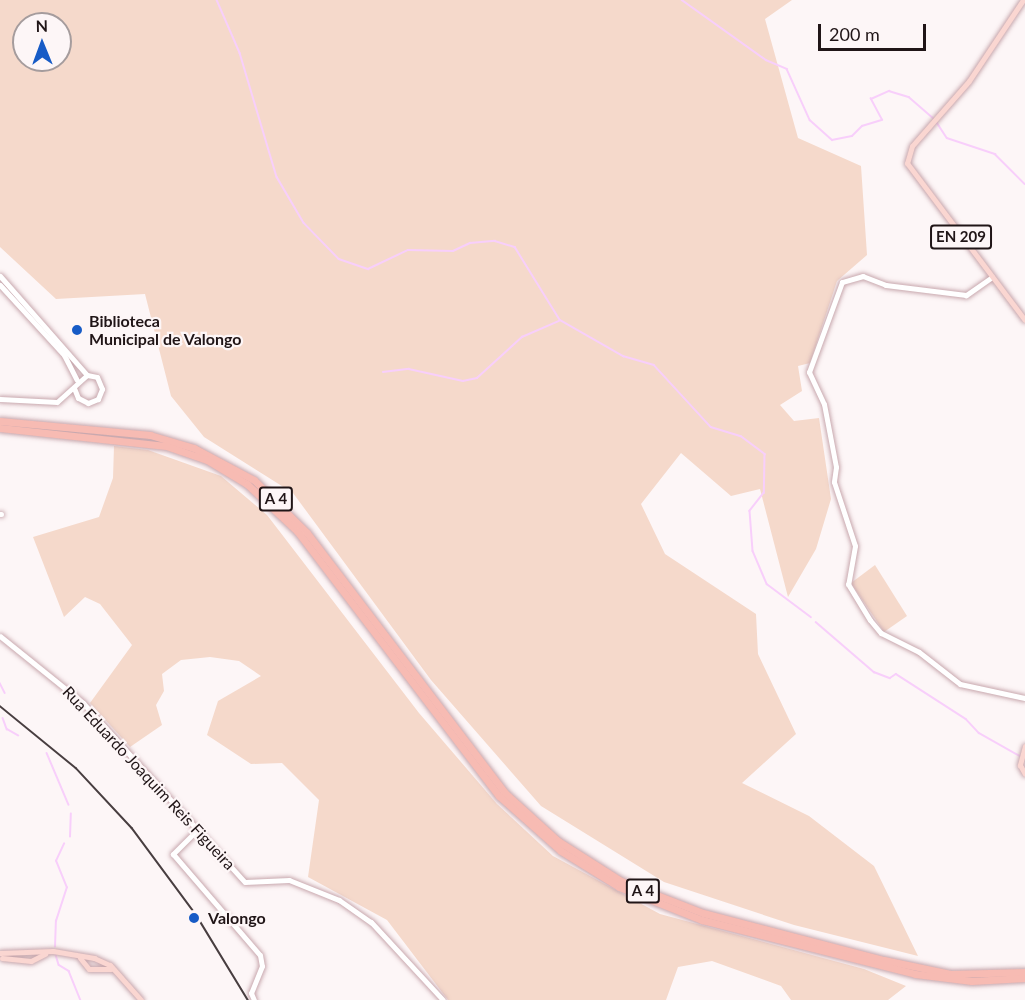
<!DOCTYPE html>
<style>
body{margin:0}
#map{position:relative;width:1025px;height:1000px;overflow:hidden;background:#fdf6f7;font-family:Lato,sans-serif}
div>[style]{position:absolute}
.green>*{inset:0;background:#f5d9cb}
.stream>*{height:1.5px;margin:-0.75px;padding:0 0.75px;transform-origin:0.75px;border-radius:0.75px;background:#f8cffb}
.roads{filter:drop-shadow(0 0 2px #c8a8ae) drop-shadow(0 0 2px #c8a8ae)}
.secondary>*{height:5px;margin:-2.5px;padding:0 2.5px;transform-origin:2.5px;border-radius:2.5px;background:#fff}
.primary>*{height:5px;margin:-2.5px;padding:0 2.5px;transform-origin:2.5px;border-radius:2.5px;background:#fad6d1}
.highway>*{height:7px;margin:-3.5px;padding:0 3.5px;transform-origin:3.5px;border-radius:3.5px;background:#f7bbb3}
.rail>*{height:1.5px;margin:-0.75px;padding:0 0.75px;transform-origin:0.75px;border-radius:0.75px;background:#483e40}
.dots>*{width:16px;height:16px;translate:-50% -50%;box-sizing:border-box;border:3px solid #fdf6f7;border-radius:50%}
span{translate:-50% -50%;white-space:nowrap;text-align:center;line-height:1.15;-webkit-text-stroke:4.5px #fdf6f7;paint-order:stroke}
.shield-label span{padding:2px 4px;background:#fdf6f7;border:2px solid;border-radius:4px;-webkit-text-stroke-width:0}
.shield-label{font-size:15px;color:#201517;font-weight:700}
.poi-label{font-size:16px;color:#201517;font-weight:700}
.left{translate:0 -50%;text-align:left}
.street-label{font-size:16px;color:#201517}
.north{position:absolute;left:12px;top:12px;width:60px;height:60px;box-sizing:border-box;background:#fdf6f7;border:2px solid #a59c9d;border-radius:50%;rotate:359deg;font-size:16px;font-weight:700;line-height:24px;text-align:center;color:#201517}
.north::after{content:'';display:block;margin:auto;width:21px;height:27px;background:#175bc6;clip-path:polygon(50% 0,100% 100%,50% 72%,0 100%)}
.scale{position:absolute;left:818px;top:24px;width:108px;height:27px;box-sizing:border-box;border:3px solid #201517;border-top:0;padding-left:8px;font-size:18px;line-height:21px;white-space:nowrap;color:#201517;-webkit-text-stroke:4px #fdf6f7;paint-order:stroke}
</style>
<div id="map">
<div class="green">
<i style="clip-path:polygon(evenodd,0 0,792px 0,765px 19px,798px 138px,861px 166px,867px 255px,837px 281px,810px 363px,798px 366px,802px 391px,780px 405px,794px 421px,819px 418px,831px 499px,816px 549px,788px 597px,760px 489px,731px 496px,681px 453px,641px 504px,665px 554px,756px 614px,758px 654px,796px 734px,742px 783px,809px 816px,874px 866px,918px 956px,794px 925px,664px 882px,541px 806px,431px 680px,293px 493px,204px 437px,171px 396px,145px 294px,56px 299px,0 247px,0 0,24px 24px,60px 24px,60px 60px,24px 60px,24px 24px)"></i>
<i style="clip-path:polygon(114px 446px,148px 450px,221px 476px,267px 515px,419px 713px,497px 804px,553px 856px,660px 914px,864px 969px,906px 986px,888px 1000px,791px 1000px,781px 986px,712px 961px,678px 967px,666px 1000px,448px 1000px,387px 920px,308px 877px,319px 800px,282px 763px,251px 764px,207px 735px,218px 701px,261px 676px,239px 661px,210px 657px,181px 660px,162px 674px,164px 691px,156px 705px,162px 725px,130px 747px,90px 703px,132px 645px,100px 604px,85px 597px,64px 617px,33px 537px,99px 517px,113px 478px)"></i>
<i style="clip-path:polygon(875px 565px,907px 616px,884px 632px,851px 583px)"></i>
</div>
<div class="stream">
<i style="left:217px;top:0;width:58px;rotate:66.5deg"></i>
<i style="left:240px;top:53px;width:129px;rotate:73.4deg"></i>
<i style="left:277px;top:177px;width:53px;rotate:59.6deg"></i>
<i style="left:304px;top:223px;width:50px;rotate:45.8deg"></i>
<i style="left:339px;top:259px;width:31px;rotate:19deg"></i>
<i style="left:368px;top:269px;width:44px;rotate:-25.4deg"></i>
<i style="left:408px;top:250px;width:45px;rotate:1.3deg"></i>
<i style="left:453px;top:251px;width:19px;rotate:-25deg"></i>
<i style="left:470px;top:243px;width:25px;rotate:-5deg"></i>
<i style="left:495px;top:241px;width:21px;rotate:17deg"></i>
<i style="left:515px;top:247px;width:86px;rotate:58.3deg"></i>
<i style="left:560px;top:320px;width:73px;rotate:29.7deg"></i>
<i style="left:623px;top:356px;width:32px;rotate:16deg"></i>
<i style="left:654px;top:365px;width:84px;rotate:47.4deg"></i>
<i style="left:711px;top:427px;width:31px;rotate:17deg"></i>
<i style="left:741px;top:436px;width:30px;rotate:37deg"></i>
<i style="left:765px;top:454px;width:39px;rotate:91deg"></i>
<i style="left:764px;top:493px;width:23px;rotate:128deg"></i>
<i style="left:750px;top:511px;width:40px;rotate:85.7deg"></i>
<i style="left:753px;top:551px;width:36px;rotate:67deg"></i>
<i style="left:767px;top:584px;width:55px;rotate:36.9deg"></i>
<i style="left:682px;top:0;width:103px;rotate:35.5deg"></i>
<i style="left:766px;top:60px;width:23px;rotate:23deg"></i>
<i style="left:787px;top:69px;width:56px;rotate:65.7deg"></i>
<i style="left:810px;top:120px;width:30px;rotate:42deg"></i>
<i style="left:832px;top:140px;width:20px;rotate:-11deg"></i>
<i style="left:852px;top:136px;width:14px;rotate:-45deg"></i>
<i style="left:862px;top:126px;width:21px;rotate:-17deg"></i>
<i style="left:882px;top:120px;width:24px;rotate:-118deg"></i>
<i style="left:871px;top:99px;width:20px;rotate:-24deg"></i>
<i style="left:889px;top:91px;width:21px;rotate:17deg"></i>
<i style="left:909px;top:97px;width:32px;rotate:41deg"></i>
<i style="left:936px;top:121px;width:20px;rotate:57deg"></i>
<i style="left:947px;top:138px;width:51px;rotate:18.4deg"></i>
<i style="left:995px;top:154px;width:42px;rotate:45deg"></i>
<i style="left:383px;top:372px;width:26px;rotate:-7deg"></i>
<i style="left:409px;top:369px;width:55px;rotate:12.5deg"></i>
<i style="left:463px;top:381px;width:14px;rotate:-12deg"></i>
<i style="left:477px;top:378px;width:61px;rotate:-42.3deg"></i>
<i style="left:522px;top:337px;width:40px;rotate:-23.4deg"></i>
<i style="left:816px;top:622px;width:77px;rotate:40.8deg"></i>
<i style="left:874px;top:672px;width:17px;rotate:21deg"></i>
<i style="left:890px;top:678px;width:7px;rotate:-34deg"></i>
<i style="left:896px;top:674px;width:83px;rotate:32.7deg"></i>
<i style="left:966px;top:719px;width:19px;rotate:47deg"></i>
<i style="left:979px;top:733px;width:47px;rotate:29.3deg"></i>
<i style="left:0;top:683px;width:11px;rotate:63deg"></i>
<i style="left:3px;top:718px;width:12px;rotate:70deg"></i>
<i style="left:7px;top:729px;width:13px;rotate:29deg"></i>
<i style="left:47px;top:753px;width:56px;rotate:67.1deg"></i>
<i style="left:70px;top:837px;width:23px;rotate:-88deg"></i>
<i style="left:55px;top:947px;width:26px;rotate:-88deg"></i>
<i style="left:56px;top:921px;width:35px;rotate:-72deg"></i>
<i style="left:67px;top:888px;width:29px;rotate:-112deg"></i>
<i style="left:56px;top:861px;width:19px;rotate:-65deg"></i>
<i style="left:56px;top:955px;width:10px;rotate:73deg"></i>
<i style="left:59px;top:965px;width:12px;rotate:31deg"></i>
<i style="left:69px;top:971px;width:31px;rotate:68deg"></i>
</div>
<div class="roads">
<div class="secondary">
<i style="left:0;top:276px;width:132px;rotate:48.7deg"></i>
<i style="left:992px;top:277px;width:32px;rotate:145deg"></i>
<i style="left:966px;top:295px;width:81px;rotate:-172.9deg"></i>
<i style="left:886px;top:285px;width:25px;rotate:-159deg"></i>
<i style="left:863px;top:276px;width:22px;rotate:164deg"></i>
<i style="left:842px;top:282px;width:96px;rotate:110.1deg"></i>
<i style="left:809px;top:372px;width:35px;rotate:65deg"></i>
<i style="left:824px;top:404px;width:64px;rotate:79.2deg"></i>
<i style="left:836px;top:467px;width:15px;rotate:98deg"></i>
<i style="left:834px;top:482px;width:67px;rotate:71.8deg"></i>
<i style="left:855px;top:546px;width:39px;rotate:100deg"></i>
<i style="left:848px;top:584px;width:42px;rotate:58.6deg"></i>
<i style="left:870px;top:620px;width:17px;rotate:50deg"></i>
<i style="left:881px;top:633px;width:42px;rotate:26.6deg"></i>
<i style="left:919px;top:652px;width:52px;rotate:38deg"></i>
<i style="left:960px;top:684px;width:66px;rotate:12.2deg"></i>
<i style="left:0;top:285px;width:95px;rotate:47.6deg"></i>
<i style="left:64px;top:355px;width:28px;rotate:63deg"></i>
<i style="left:0;top:399px;width:57px;rotate:3deg"></i>
<i style="left:57px;top:402px;width:40px;rotate:-42deg"></i>
<i style="left:87px;top:375px;width:10px;rotate:11deg"></i>
<i style="left:97px;top:377px;width:13px;rotate:67deg"></i>
<i style="left:102px;top:389px;width:11px;rotate:112deg"></i>
<i style="left:98px;top:399px;width:11px;rotate:158deg"></i>
<i style="left:88px;top:403px;width:11px;rotate:-153deg"></i>
<i style="left:78px;top:398px;width:11px;rotate:-112deg"></i>
<i style="left:0;top:514px;width:1px"></i>
<i style="left:0;top:636px;width:107px;rotate:38.9deg"></i>
<i style="left:83px;top:703px;width:241px;rotate:47.9deg"></i>
<i style="left:245px;top:882px;width:44px;rotate:-2.6deg"></i>
<i style="left:289px;top:880px;width:54px;rotate:21.8deg"></i>
<i style="left:339px;top:900px;width:39px;rotate:35deg"></i>
<i style="left:371px;top:922px;width:106px;rotate:47.3deg"></i>
<i style="left:196px;top:831px;width:33px;rotate:135deg"></i>
<i style="left:173px;top:854px;width:133px;rotate:49.3deg"></i>
<i style="left:260px;top:955px;width:11px;rotate:80deg"></i>
<i style="left:262px;top:966px;width:29px;rotate:112deg"></i>
<i style="left:251px;top:993px;width:8px;rotate:67deg"></i>
</div>
<div class="primary">
<i style="left:1023px;top:0;width:97px;rotate:123.7deg"></i>
<i style="left:969px;top:81px;width:86px;rotate:131.2deg"></i>
<i style="left:912px;top:146px;width:18px;rotate:106deg"></i>
<i style="left:907px;top:163px;width:196px;rotate:53.1deg"></i>
<i style="left:1025px;top:746px;width:20px;rotate:105deg"></i>
<i style="left:1020px;top:765px;width:10px;rotate:61deg"></i>
<i style="left:0;top:953px;width:53px;rotate:-2.2deg"></i>
<i style="left:53px;top:951px;width:42px;rotate:9.7deg"></i>
<i style="left:94px;top:958px;width:17px;rotate:24deg"></i>
<i style="left:110px;top:965px;width:47px;rotate:48.5deg"></i>
<i style="left:2px;top:958px;width:29px;rotate:6deg"></i>
<i style="left:31px;top:961px;width:16px;rotate:-27deg"></i>
<i style="left:80px;top:958px;width:14px;rotate:51deg"></i>
<i style="left:89px;top:969px;width:22px"></i>
</div>
<div class="highway">
<i style="left:0;top:421px;width:151px;rotate:5.3deg"></i>
<i style="left:150px;top:435px;width:46px;rotate:16.5deg"></i>
<i style="left:194px;top:448px;width:68px;rotate:28.1deg"></i>
<i style="left:254px;top:480px;width:75px;rotate:45deg"></i>
<i style="left:307px;top:533px;width:325px;rotate:52.7deg"></i>
<i style="left:504px;top:792px;width:73px;rotate:42.2deg"></i>
<i style="left:558px;top:841px;width:75px;rotate:32.4deg"></i>
<i style="left:621px;top:881px;width:88px;rotate:21.3deg"></i>
<i style="left:703px;top:913px;width:187px;rotate:14.6deg"></i>
<i style="left:884px;top:960px;width:68px;rotate:11.8deg"></i>
<i style="left:951px;top:974px;width:74px;rotate:-1.5deg"></i>
<i style="left:0;top:428px;width:167px;rotate:6.2deg"></i>
<i style="left:166px;top:446px;width:43px;rotate:18.9deg"></i>
<i style="left:207px;top:460px;width:47px;rotate:31deg"></i>
<i style="left:247px;top:484px;width:69px;rotate:43.2deg"></i>
<i style="left:297px;top:531px;width:333px;rotate:52.7deg"></i>
<i style="left:499px;top:796px;width:83px;rotate:41.6deg"></i>
<i style="left:561px;top:851px;width:68px;rotate:31.8deg"></i>
<i style="left:619px;top:887px;width:89px;rotate:21.7deg"></i>
<i style="left:702px;top:920px;width:220px;rotate:14.2deg"></i>
<i style="left:915px;top:974px;width:57px;rotate:7deg"></i>
<i style="left:972px;top:981px;width:53px;rotate:-3.2deg"></i>
</div>
</div>
<div class="rail">
<i style="left:0;top:706px;width:98px;rotate:39.2deg"></i>
<i style="left:76px;top:768px;width:82px;rotate:47deg"></i>
<i style="left:132px;top:828px;width:109px;rotate:53.5deg"></i>
<i style="left:197px;top:916px;width:98px;rotate:58.7deg"></i>
</div>
<div class="dots">
<i style="left:77px;top:330px;background:#175bc6"></i>
<i style="left:194px;top:918px;background:#175bc6"></i>
</div>
<div class="shield-label">
<span style="left:961px;top:237px">EN 209</span>
<span style="left:276px;top:499px">A 4</span>
<span style="left:643px;top:891px">A 4</span>
</div>
<div class="poi-label">
<span class="left" style="left:89px;top:330px">Biblioteca<br>Municipal de Valongo</span>
<span class="left" style="left:208px;top:918px">Valongo</span>
</div>
<div class="street-label">
<span style="left:149px;top:778px;rotate:47deg">Rua Eduardo Joaquim Reis Figueira</span>
</div>
<div class="north">N</div>
<div class="scale">200 m</div>
</div>
